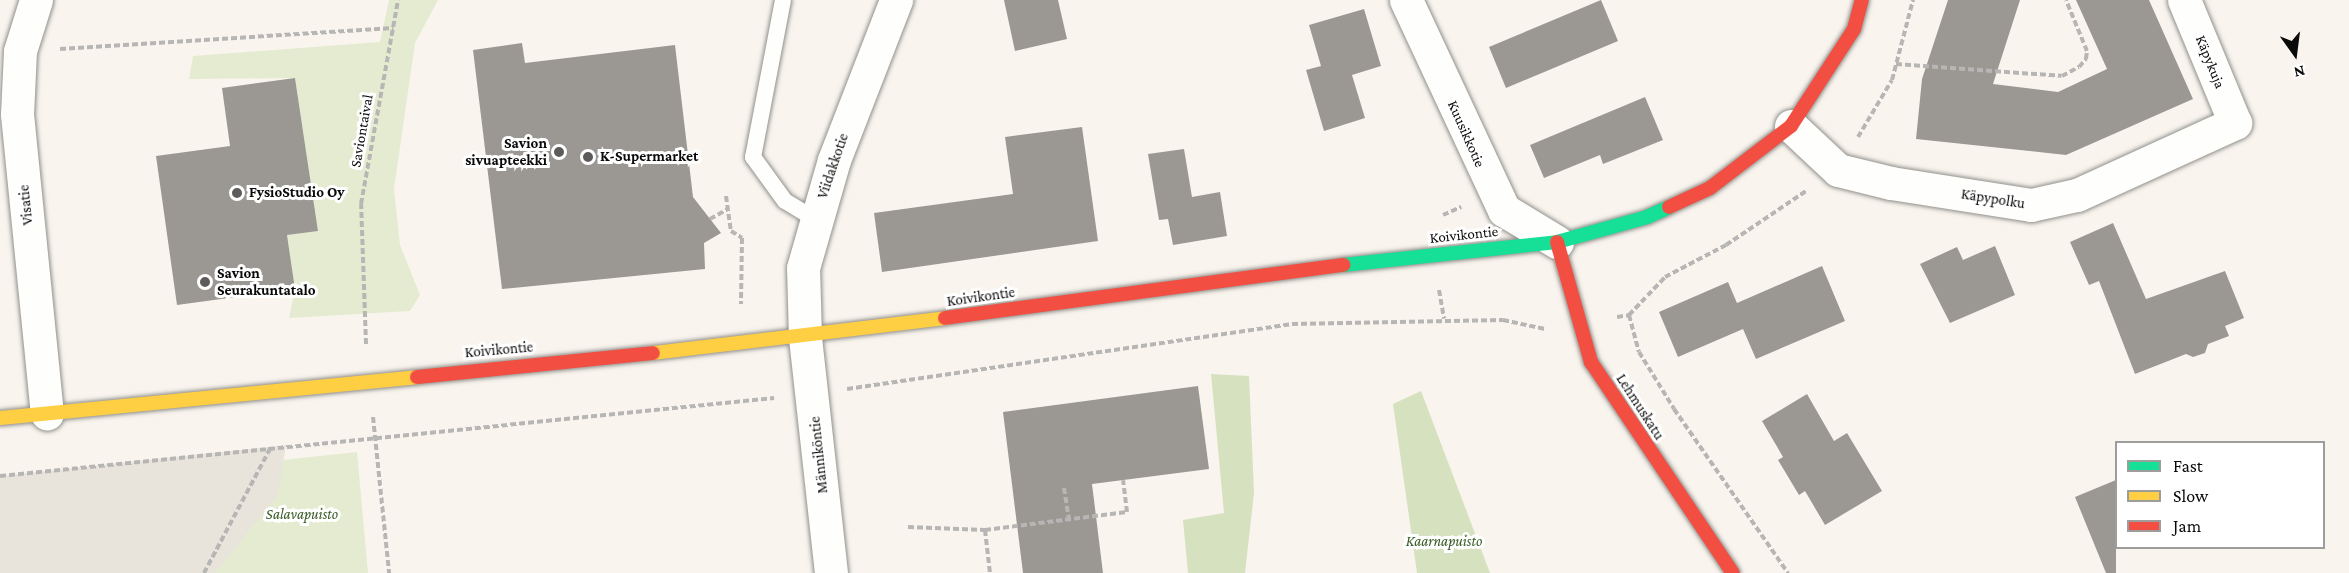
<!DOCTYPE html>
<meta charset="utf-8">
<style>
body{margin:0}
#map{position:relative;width:2349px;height:573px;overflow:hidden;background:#f9f5ee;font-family:"Crimson Pro",serif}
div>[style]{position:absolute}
.green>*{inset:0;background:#e5ebd0}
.forest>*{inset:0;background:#d6e1bf}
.plaza>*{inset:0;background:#e8e3db}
.building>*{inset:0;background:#9b9894}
.path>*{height:4px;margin-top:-2px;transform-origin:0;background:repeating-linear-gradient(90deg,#b7b6b5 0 6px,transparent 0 9px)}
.roads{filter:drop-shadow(0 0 2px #92908d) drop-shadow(0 0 2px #92908d)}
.lane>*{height:16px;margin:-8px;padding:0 8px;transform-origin:8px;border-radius:8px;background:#fefefc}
.street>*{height:33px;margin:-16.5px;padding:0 16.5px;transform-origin:16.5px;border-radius:16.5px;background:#fefefc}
.fast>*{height:14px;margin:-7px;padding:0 7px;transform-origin:7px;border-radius:7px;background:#16e098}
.slow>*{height:14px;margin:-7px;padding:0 7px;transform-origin:7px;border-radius:7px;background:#ffcf43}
.jam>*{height:14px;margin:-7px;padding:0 7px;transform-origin:7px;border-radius:7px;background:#f24e42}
.dots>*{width:16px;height:16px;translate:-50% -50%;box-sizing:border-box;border:3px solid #fff;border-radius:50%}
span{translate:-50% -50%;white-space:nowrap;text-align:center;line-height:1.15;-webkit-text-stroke:6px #fff;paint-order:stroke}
.street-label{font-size:15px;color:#0a0a0a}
.poi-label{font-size:15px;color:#0a0a0a;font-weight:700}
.right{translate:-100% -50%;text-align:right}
.left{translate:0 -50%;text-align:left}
.park-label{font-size:15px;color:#355923;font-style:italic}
.legend{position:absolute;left:2115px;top:441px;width:210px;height:108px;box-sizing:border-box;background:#fff;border:2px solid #9d9d9d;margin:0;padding:8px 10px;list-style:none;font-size:18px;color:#0a0a0a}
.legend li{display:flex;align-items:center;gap:12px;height:30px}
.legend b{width:30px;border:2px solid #9d9d9d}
.north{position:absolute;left:2265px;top:24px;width:60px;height:60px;-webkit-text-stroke:4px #fff;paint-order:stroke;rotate:166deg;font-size:16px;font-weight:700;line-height:24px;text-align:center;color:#0a0a0a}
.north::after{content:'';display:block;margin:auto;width:21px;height:27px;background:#0a0a0a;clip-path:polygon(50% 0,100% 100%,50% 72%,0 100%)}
</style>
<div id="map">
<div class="green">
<i style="clip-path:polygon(389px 0,438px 0,415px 43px,394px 189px,400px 245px,420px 295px,410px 311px,289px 318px,295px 289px,287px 235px,318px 230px,295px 78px,189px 79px,193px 56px,380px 42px)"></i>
<i style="clip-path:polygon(357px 452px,368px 573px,0 573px,0 490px)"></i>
</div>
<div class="forest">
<i style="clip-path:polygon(1211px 374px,1249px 376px,1254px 493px,1245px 573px,1188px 573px,1183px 520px,1224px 513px)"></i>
<i style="clip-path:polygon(1421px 391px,1490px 573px,1417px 573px,1393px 404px)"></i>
</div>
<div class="plaza">
<i style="clip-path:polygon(286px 445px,278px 494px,215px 573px,0 573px,0 476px)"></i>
</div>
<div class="building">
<i style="clip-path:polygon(1004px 0,1058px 0,1067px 39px,1015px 51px)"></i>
<i style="clip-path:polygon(1601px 0,1618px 41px,1506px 88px,1489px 47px)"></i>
<i style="clip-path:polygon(1948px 0,2020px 0,1993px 84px,2058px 92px,2107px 69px,2076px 0,2149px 0,2193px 99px,2066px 155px,1916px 139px,1922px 79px)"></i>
<i style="clip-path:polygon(1364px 9px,1381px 66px,1352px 75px,1365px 118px,1324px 131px,1306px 70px,1321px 66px,1309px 25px)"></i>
<i style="clip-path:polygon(522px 43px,525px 63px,675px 45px,693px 197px,721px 233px,704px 243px,705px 269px,502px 289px,473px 50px)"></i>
<i style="clip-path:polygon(295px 78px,318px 231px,287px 235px,295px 289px,177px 305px,156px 156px,230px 146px,222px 88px)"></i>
<i style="clip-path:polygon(1645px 97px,1663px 140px,1603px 164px,1600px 155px,1544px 178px,1530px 145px)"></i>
<i style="clip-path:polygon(1082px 127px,1098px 241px,882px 272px,874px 213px,1013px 194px,1005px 137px)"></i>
<i style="clip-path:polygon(1184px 149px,1192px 197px,1220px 192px,1227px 236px,1173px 245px,1168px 219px,1159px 220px,1148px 154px)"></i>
<i style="clip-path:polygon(2113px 223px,2146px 299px,2225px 271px,2244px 318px,2225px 326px,2229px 336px,2208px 344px,2205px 353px,2193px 357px,2186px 354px,2135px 374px,2099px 281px,2089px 285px,2070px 242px)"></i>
<i style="clip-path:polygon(1995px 246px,2015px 295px,1950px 323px,1920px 264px,1957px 247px,1963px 260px)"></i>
<i style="clip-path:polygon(1822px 266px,1845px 321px,1756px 359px,1743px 329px,1678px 357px,1659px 312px,1728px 282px,1737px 303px)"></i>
<i style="clip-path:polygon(1198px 386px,1209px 469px,1092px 484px,1103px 573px,1023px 573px,1003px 412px)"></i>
<i style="clip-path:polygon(1807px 394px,1834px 441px,1847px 433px,1882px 491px,1825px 525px,1805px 491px,1799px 495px,1778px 460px,1783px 457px,1762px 421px)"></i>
<i style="clip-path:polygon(2116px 480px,2116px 573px,2106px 573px,2075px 497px)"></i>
</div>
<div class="path">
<i style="left:60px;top:49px;width:334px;rotate:-3.6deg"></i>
<i style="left:1896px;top:64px;width:166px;rotate:4.1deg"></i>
<i style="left:2062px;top:76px;width:19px;rotate:-28deg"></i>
<i style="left:2079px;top:67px;width:11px;rotate:-49deg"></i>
<i style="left:2086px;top:59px;width:8px;rotate:-83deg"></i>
<i style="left:2087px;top:51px;width:55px;rotate:-112.4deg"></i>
<i style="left:1858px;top:137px;width:66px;rotate:-59.2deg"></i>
<i style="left:1892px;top:80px;width:83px;rotate:-75.3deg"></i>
<i style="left:726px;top:196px;width:35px;rotate:82deg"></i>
<i style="left:731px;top:231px;width:13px;rotate:32deg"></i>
<i style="left:742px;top:238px;width:66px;rotate:90.9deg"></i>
<i style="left:1443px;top:215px;width:20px;rotate:-24deg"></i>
<i style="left:710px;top:219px;width:21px;rotate:-29deg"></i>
<i style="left:1439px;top:290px;width:29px;rotate:80deg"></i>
<i style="left:1629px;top:315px;width:38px;rotate:75deg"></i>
<i style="left:1639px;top:352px;width:67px;rotate:58.4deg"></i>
<i style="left:1674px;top:409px;width:200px;rotate:55.2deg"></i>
<i style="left:1617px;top:317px;width:12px;rotate:-9deg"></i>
<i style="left:1629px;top:315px;width:52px;rotate:-46.5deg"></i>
<i style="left:1665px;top:277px;width:69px;rotate:-27.7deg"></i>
<i style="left:1726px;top:245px;width:97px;rotate:-34deg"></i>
<i style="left:366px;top:344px;width:140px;rotate:-92deg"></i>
<i style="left:361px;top:204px;width:207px;rotate:-79.7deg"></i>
<i style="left:847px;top:389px;width:450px;rotate:-8.3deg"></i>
<i style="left:1292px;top:324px;width:211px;rotate:-1.1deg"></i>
<i style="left:1503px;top:320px;width:43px;rotate:12.1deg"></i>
<i style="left:373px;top:417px;width:157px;rotate:84.1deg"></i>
<i style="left:0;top:476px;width:778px;rotate:-5.75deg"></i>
<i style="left:1064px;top:488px;width:31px;rotate:81deg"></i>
<i style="left:908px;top:527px;width:77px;rotate:2.2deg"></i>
<i style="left:985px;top:530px;width:143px;rotate:-7.2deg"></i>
<i style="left:1127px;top:512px;width:32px;rotate:-97deg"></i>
<i style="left:985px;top:530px;width:43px;rotate:83.4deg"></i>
<i style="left:204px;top:573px;width:143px;rotate:-62deg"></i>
</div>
<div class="roads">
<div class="lane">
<i style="left:783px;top:0;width:160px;rotate:100.8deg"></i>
<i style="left:753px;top:157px;width:54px;rotate:54deg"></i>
<i style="left:785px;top:201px;width:35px;rotate:31deg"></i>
</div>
<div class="street">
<i style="left:36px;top:0;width:53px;rotate:107.4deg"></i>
<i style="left:20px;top:51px;width:63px;rotate:92.7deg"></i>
<i style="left:17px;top:114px;width:301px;rotate:84.3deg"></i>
<i style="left:1406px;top:0;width:232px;rotate:65deg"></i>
<i style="left:1504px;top:210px;width:62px;rotate:31.1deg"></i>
<i style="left:1791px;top:126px;width:64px;rotate:43.1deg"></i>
<i style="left:1838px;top:170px;width:55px;rotate:13.8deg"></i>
<i style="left:1891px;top:183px;width:142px;rotate:8.9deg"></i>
<i style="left:2031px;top:205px;width:47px;rotate:-12.3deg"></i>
<i style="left:2077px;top:195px;width:174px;rotate:-24.5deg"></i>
<i style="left:2235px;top:123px;width:133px;rotate:-112.5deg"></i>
<i style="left:831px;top:573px;width:236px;rotate:-96.3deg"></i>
<i style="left:805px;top:338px;width:70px;rotate:-91.6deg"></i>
<i style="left:803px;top:268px;width:112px;rotate:-74deg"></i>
<i style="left:834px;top:160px;width:172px;rotate:-68.8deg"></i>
</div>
<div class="fast">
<i style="left:1343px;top:265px;width:215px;rotate:-6.1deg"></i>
<i style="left:1557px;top:242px;width:93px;rotate:-15.5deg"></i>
<i style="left:1647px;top:217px;width:24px;rotate:-24deg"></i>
</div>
<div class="slow">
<i style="left:653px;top:353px;width:294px;rotate:-6.8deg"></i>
<i style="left:0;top:418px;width:419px;rotate:-5.6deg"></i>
</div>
<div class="jam">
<i style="left:1669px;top:207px;width:45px;rotate:-24.9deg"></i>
<i style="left:1710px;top:188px;width:102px;rotate:-37.4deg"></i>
<i style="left:1791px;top:126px;width:116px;rotate:-57deg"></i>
<i style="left:1854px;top:29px;width:30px;rotate:-75deg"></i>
<i style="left:1557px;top:242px;width:125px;rotate:74.2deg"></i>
<i style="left:1591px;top:362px;width:254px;rotate:56.1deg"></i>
<i style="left:945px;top:318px;width:402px;rotate:-7.6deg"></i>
<i style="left:417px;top:377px;width:237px;rotate:-5.8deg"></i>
</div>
</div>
<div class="dots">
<i style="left:559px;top:152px;background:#5e5c5a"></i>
<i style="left:588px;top:157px;background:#5e5c5a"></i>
<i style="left:237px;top:193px;background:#5e5c5a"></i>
<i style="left:205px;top:282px;background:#5e5c5a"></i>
</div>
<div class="street-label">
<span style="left:2210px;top:62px;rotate:68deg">Käpykuja</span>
<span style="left:362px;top:131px;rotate:-80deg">Saviontaival</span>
<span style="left:1466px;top:134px;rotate:66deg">Kuusikkotie</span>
<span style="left:833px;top:166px;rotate:-71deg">Viidakkotie</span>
<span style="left:1993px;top:199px;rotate:9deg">Käpypolku</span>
<span style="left:26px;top:205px;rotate:-96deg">Visatie</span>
<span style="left:1464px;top:235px;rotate:-6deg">Koivikontie</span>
<span style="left:981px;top:297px;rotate:-8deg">Koivikontie</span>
<span style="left:499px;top:350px;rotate:-5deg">Koivikontie</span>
<span style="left:1640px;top:407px;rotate:57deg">Lehmuskatu</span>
<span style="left:819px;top:455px;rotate:-96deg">Männiköntie</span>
</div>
<div class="poi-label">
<span class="right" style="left:547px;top:152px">Savion<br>sivuapteekki</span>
<span class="left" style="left:600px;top:157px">K-Supermarket</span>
<span class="left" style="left:249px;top:193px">FysioStudio Oy</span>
<span class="left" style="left:217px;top:282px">Savion<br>Seurakuntatalo</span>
</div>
<div class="park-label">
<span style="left:302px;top:515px">Salavapuisto</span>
<span style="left:1444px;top:542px">Kaarnapuisto</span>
</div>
<ul class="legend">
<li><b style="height:8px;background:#16e098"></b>Fast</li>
<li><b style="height:8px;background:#ffcf43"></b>Slow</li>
<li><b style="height:8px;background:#f24e42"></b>Jam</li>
</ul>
<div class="north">N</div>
</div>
